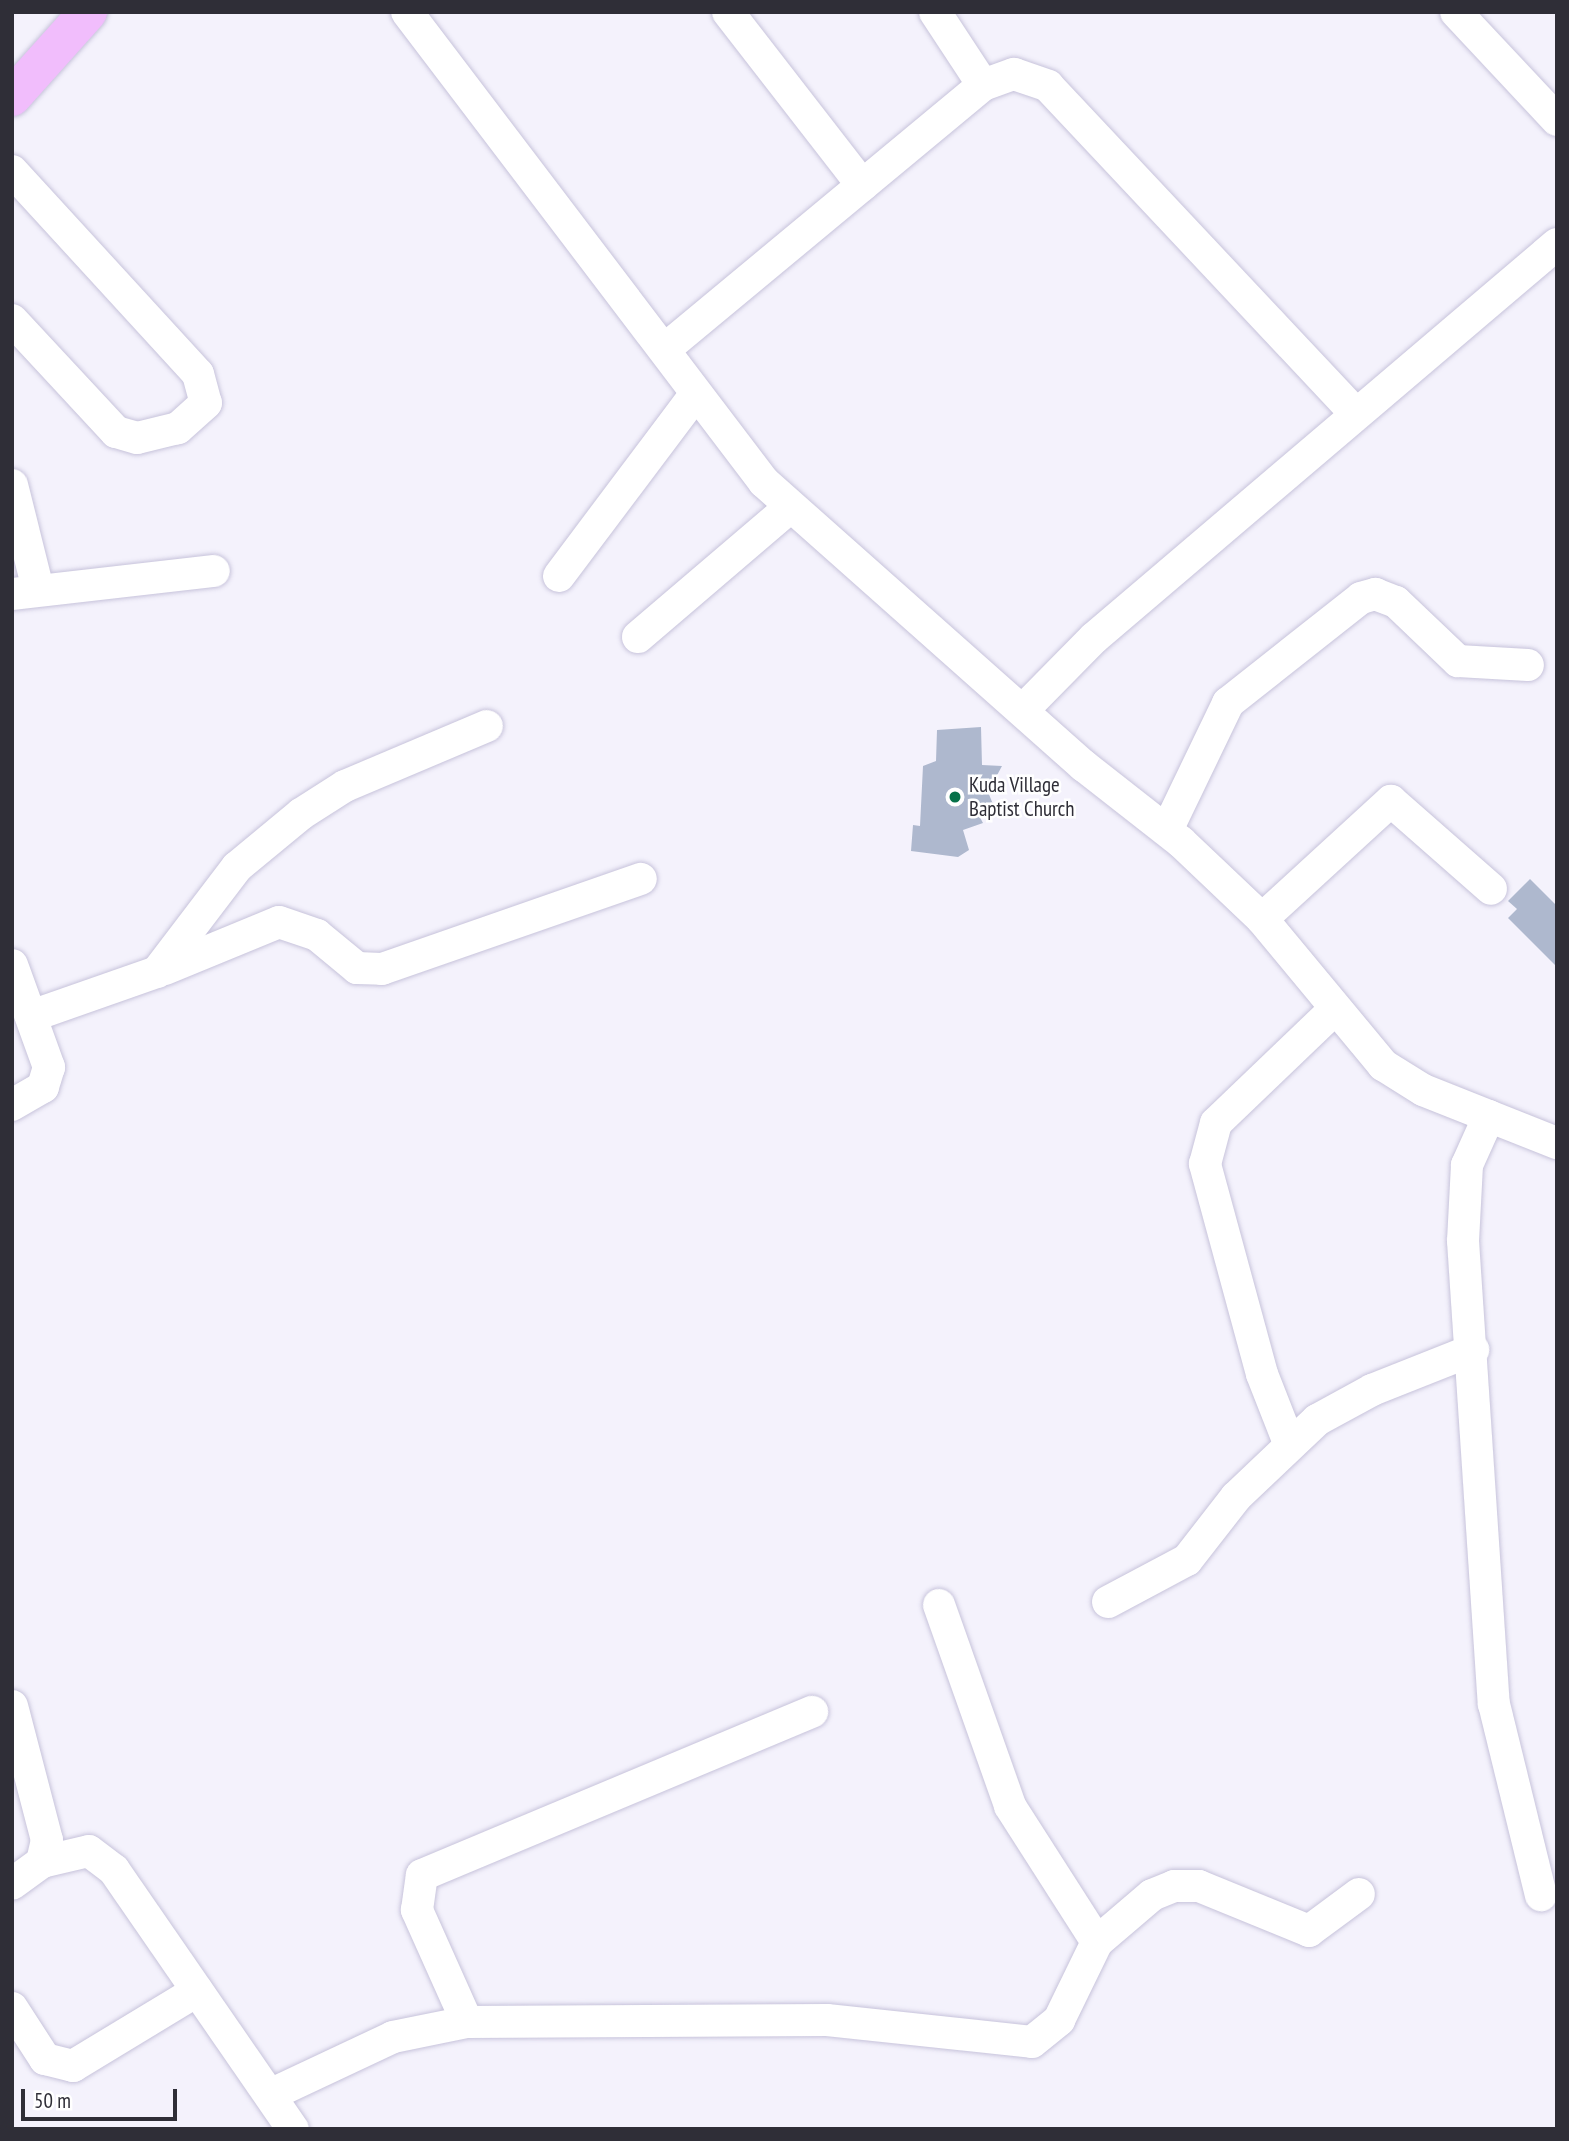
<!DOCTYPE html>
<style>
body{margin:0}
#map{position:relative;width:1569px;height:2141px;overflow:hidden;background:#f4f2fc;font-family:"PT Sans Narrow",sans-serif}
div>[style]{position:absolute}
.building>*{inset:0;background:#aeb8ce}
.roads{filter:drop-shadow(0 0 2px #c7c3db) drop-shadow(0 0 2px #c7c3db)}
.minor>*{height:32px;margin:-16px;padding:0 16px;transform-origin:16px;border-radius:16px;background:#fff}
.major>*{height:38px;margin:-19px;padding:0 19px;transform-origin:19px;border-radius:19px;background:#f1bdfc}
.dots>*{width:19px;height:19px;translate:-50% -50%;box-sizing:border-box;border:4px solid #fff;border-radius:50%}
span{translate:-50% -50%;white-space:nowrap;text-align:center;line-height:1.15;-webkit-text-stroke:5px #fff;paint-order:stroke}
.poi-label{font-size:21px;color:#2f2e37}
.left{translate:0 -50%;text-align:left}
.frame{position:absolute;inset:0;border:14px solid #2f2e37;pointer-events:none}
.scale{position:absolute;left:21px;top:2089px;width:156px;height:32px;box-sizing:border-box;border:4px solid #2f2e37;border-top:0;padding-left:9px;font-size:21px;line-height:24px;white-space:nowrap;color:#2f2e37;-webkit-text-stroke:5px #fff;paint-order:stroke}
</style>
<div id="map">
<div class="building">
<i style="clip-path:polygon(981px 727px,982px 765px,1002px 766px,988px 792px,995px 809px,975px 808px,983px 823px,963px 830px,969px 850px,958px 857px,911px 851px,913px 825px,920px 826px,923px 766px,936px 761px,937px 730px)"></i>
<i style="clip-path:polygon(1530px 879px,1557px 906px,1557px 967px,1508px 918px,1517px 909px,1508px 901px)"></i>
</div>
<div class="roads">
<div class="minor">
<i style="left:407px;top:12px;width:590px;rotate:52.78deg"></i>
<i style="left:764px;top:482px;width:428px;rotate:41.6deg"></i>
<i style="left:1084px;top:766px;width:123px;rotate:38.1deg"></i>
<i style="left:1181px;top:842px;width:112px;rotate:43.5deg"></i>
<i style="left:1262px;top:919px;width:190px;rotate:50.3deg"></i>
<i style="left:1383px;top:1065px;width:47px;rotate:32deg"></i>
<i style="left:1423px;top:1090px;width:144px;rotate:21.6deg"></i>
<i style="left:728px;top:12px;width:219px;rotate:52.2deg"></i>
<i style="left:935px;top:12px;width:87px;rotate:56.7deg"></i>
<i style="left:1456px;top:12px;width:148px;rotate:46.9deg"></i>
<i style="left:12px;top:171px;width:275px;rotate:47.5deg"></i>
<i style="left:198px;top:374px;width:30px;rotate:75deg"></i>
<i style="left:206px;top:403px;width:38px;rotate:138deg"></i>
<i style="left:178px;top:428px;width:42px;rotate:166.3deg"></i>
<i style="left:137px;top:438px;width:22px;rotate:-164deg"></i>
<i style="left:116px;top:432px;width:153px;rotate:-132.9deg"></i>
<i style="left:665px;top:349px;width:413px;rotate:-39.7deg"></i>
<i style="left:983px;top:85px;width:33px;rotate:-20deg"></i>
<i style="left:1014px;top:74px;width:36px;rotate:19deg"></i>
<i style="left:1048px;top:86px;width:449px;rotate:46.8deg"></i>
<i style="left:12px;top:485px;width:107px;rotate:76deg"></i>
<i style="left:559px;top:576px;width:225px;rotate:-53.1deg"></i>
<i style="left:12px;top:594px;width:203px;rotate:-6.5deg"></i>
<i style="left:638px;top:637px;width:200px;rotate:-40.5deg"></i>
<i style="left:1023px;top:710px;width:101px;rotate:-45.4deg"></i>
<i style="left:1094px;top:638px;width:608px;rotate:-40.4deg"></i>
<i style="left:1167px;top:830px;width:141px;rotate:-64.3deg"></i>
<i style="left:1228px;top:703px;width:169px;rotate:-38.3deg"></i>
<i style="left:1361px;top:598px;width:15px;rotate:-16deg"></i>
<i style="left:1375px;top:594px;width:22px;rotate:21deg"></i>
<i style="left:1396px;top:602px;width:86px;rotate:43.6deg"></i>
<i style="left:1458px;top:661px;width:70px;rotate:3.3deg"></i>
<i style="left:1262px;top:919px;width:175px;rotate:-42.5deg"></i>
<i style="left:1391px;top:801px;width:133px;rotate:41.3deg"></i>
<i style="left:12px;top:965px;width:109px;rotate:70.1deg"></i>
<i style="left:49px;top:1067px;width:21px;rotate:107deg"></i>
<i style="left:43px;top:1087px;width:36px;rotate:150deg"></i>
<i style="left:165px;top:969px;width:123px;rotate:-22.4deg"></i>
<i style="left:279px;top:922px;width:40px;rotate:18.9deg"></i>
<i style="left:317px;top:935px;width:52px;rotate:39.5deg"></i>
<i style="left:357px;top:968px;width:25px;rotate:2deg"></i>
<i style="left:382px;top:969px;width:274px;rotate:-19.2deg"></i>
<i style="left:34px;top:1015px;width:130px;rotate:-19.3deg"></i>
<i style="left:157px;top:972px;width:132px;rotate:-52.7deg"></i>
<i style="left:237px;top:867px;width:83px;rotate:-39.6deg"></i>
<i style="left:301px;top:814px;width:52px;rotate:-32.5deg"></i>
<i style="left:345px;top:786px;width:154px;rotate:-22.9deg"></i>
<i style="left:1489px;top:1116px;width:54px;rotate:114.2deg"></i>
<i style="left:1467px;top:1165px;width:76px;rotate:93deg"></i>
<i style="left:1463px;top:1241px;width:464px;rotate:86.2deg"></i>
<i style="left:1494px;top:1704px;width:197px;rotate:76.2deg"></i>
<i style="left:1289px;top:1443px;width:74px;rotate:-111.4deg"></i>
<i style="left:1262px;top:1374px;width:218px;rotate:-105.2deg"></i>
<i style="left:1205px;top:1164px;width:42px;rotate:-75deg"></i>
<i style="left:1216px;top:1123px;width:165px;rotate:-43.8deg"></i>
<i style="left:1108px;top:1602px;width:89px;rotate:-28deg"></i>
<i style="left:1187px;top:1560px;width:80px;rotate:-52.1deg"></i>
<i style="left:1236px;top:1497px;width:112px;rotate:-43.5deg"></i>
<i style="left:1317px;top:1420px;width:63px;rotate:-28.6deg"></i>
<i style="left:1372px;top:1390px;width:109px;rotate:-21.6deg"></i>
<i style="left:939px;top:1605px;width:213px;rotate:70.5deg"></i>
<i style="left:1010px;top:1806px;width:161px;rotate:57.4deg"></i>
<i style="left:12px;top:1706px;width:138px;rotate:75.4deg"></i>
<i style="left:47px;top:1840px;width:23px;rotate:103deg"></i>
<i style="left:42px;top:1862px;width:37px;rotate:144deg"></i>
<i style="left:42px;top:1862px;width:48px;rotate:-13.2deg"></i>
<i style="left:89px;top:1851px;width:31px;rotate:37deg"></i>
<i style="left:114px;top:1870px;width:315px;rotate:55.4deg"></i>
<i style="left:12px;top:2008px;width:61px;rotate:57.1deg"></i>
<i style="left:45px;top:2059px;width:29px;rotate:14deg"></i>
<i style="left:73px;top:2066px;width:145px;rotate:-31.2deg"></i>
<i style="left:467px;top:2022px;width:123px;rotate:-114.1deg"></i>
<i style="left:417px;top:1910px;width:35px;rotate:-82deg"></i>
<i style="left:422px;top:1875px;width:423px;rotate:-22.7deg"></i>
<i style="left:272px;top:2094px;width:134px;rotate:-25.2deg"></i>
<i style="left:393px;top:2037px;width:76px;rotate:-11.5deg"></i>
<i style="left:467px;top:2022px;width:360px;rotate:-0.3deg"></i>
<i style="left:827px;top:2020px;width:206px;rotate:6.1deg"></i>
<i style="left:1032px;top:2042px;width:35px;rotate:-39deg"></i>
<i style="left:1059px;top:2020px;width:87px;rotate:-64deg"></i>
<i style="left:1097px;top:1942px;width:72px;rotate:-40.5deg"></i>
<i style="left:1152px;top:1895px;width:24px;rotate:-22deg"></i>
<i style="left:1174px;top:1886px;width:25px"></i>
<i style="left:1199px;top:1886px;width:119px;rotate:22.2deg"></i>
<i style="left:1309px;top:1931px;width:62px;rotate:-36.5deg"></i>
</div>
<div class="major">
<i style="left:12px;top:97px;width:114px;rotate:-48.2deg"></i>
</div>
</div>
<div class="dots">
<i style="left:955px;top:797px;background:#067149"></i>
</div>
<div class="poi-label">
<span class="left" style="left:969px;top:797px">Kuda Village<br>Baptist Church</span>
</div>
<div class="frame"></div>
<div class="scale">50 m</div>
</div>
